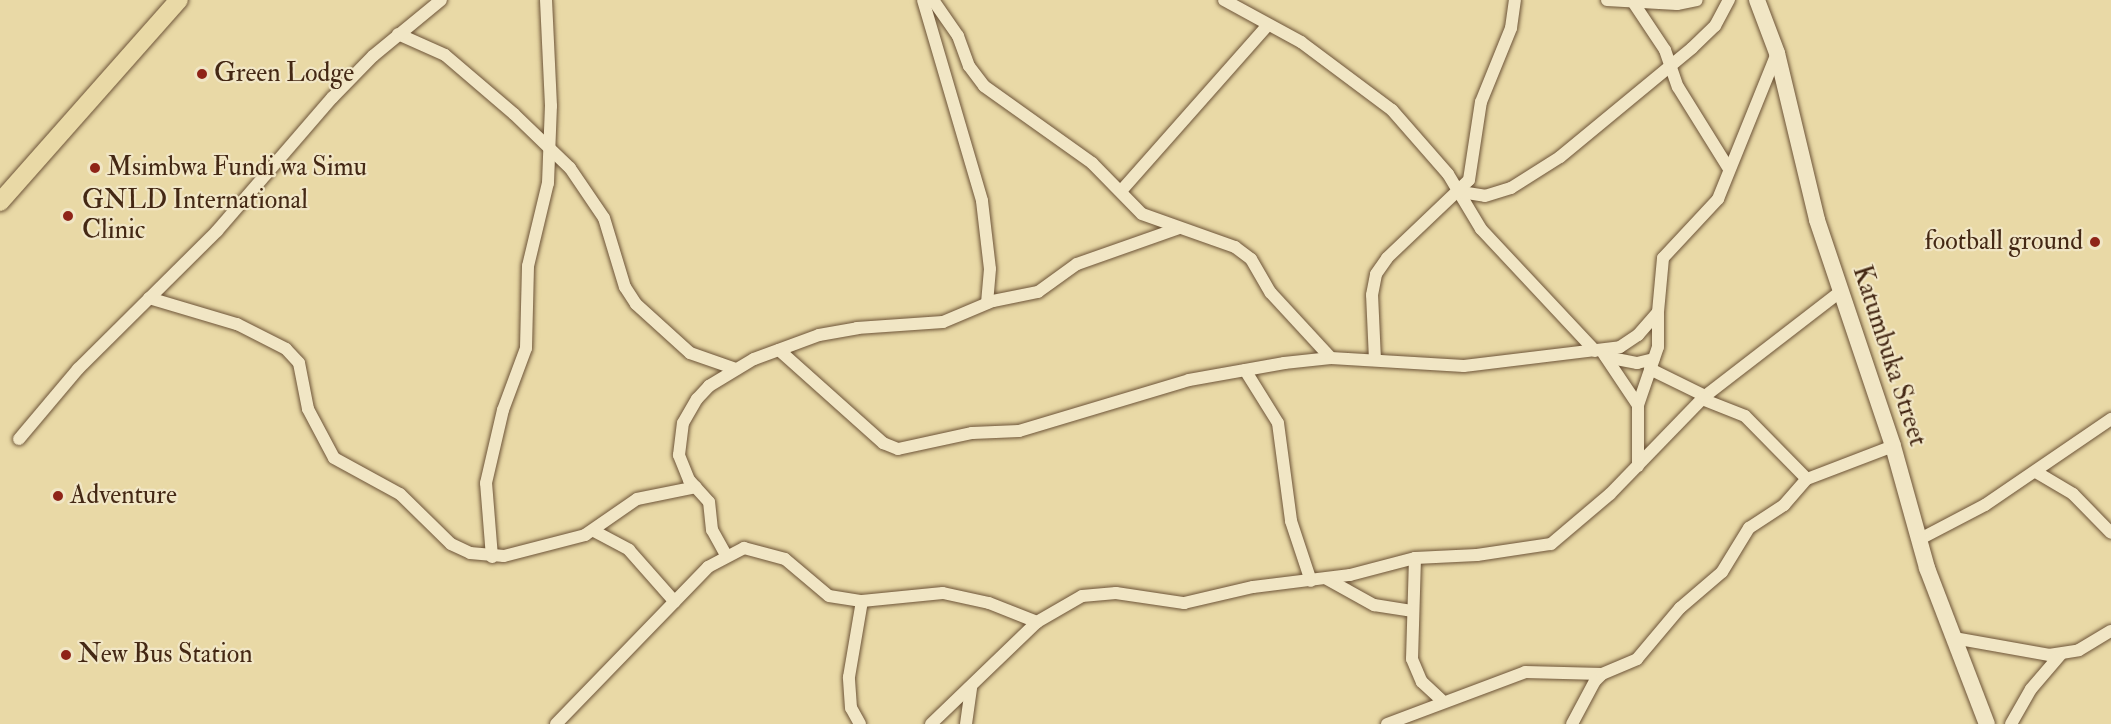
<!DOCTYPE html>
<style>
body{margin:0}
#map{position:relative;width:2111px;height:724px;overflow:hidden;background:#e9d9a6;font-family:"IM FELL Double Pica",serif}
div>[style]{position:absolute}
.roads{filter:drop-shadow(0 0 2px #6d5438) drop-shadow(0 0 2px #6d5438)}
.minor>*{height:12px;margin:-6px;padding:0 6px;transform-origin:6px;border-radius:6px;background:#f1e6c5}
.secondary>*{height:16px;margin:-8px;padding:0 8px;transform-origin:8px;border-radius:8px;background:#f1e6c5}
.primary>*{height:18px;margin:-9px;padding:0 9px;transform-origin:9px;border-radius:9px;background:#e9d9a6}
.dots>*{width:16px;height:16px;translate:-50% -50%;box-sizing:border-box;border:3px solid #f1e6c5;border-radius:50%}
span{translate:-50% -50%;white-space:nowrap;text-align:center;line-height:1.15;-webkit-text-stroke:4.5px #f1e6c5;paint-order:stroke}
.poi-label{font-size:26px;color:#442814}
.left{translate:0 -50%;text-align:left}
.right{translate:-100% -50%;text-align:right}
.street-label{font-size:26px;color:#442814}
</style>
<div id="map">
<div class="roads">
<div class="minor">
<i style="left:923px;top:0;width:209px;rotate:73.6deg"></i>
<i style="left:982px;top:201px;width:68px;rotate:83.3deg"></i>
<i style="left:990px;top:269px;width:34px;rotate:95deg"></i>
<i style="left:933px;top:0;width:44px;rotate:55.2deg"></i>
<i style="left:958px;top:36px;width:32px;rotate:70deg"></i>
<i style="left:969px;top:66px;width:25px;rotate:53deg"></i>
<i style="left:984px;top:86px;width:133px;rotate:35.5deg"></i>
<i style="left:1092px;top:163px;width:71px;rotate:45.6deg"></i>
<i style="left:1142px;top:214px;width:99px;rotate:19.5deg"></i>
<i style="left:1235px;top:247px;width:20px;rotate:37deg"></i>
<i style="left:1251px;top:259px;width:39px;rotate:60deg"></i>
<i style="left:1271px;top:293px;width:88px;rotate:47.3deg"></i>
<i style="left:1224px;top:0;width:88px;rotate:28.6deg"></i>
<i style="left:1301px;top:42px;width:114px;rotate:36.8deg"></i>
<i style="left:1392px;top:110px;width:85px;rotate:48.8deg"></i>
<i style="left:1448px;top:174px;width:64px;rotate:59deg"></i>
<i style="left:1481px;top:229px;width:167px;rotate:46.9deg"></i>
<i style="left:1607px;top:0;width:70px;rotate:3.3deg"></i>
<i style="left:1677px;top:4px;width:20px;rotate:-11deg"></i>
<i style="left:1633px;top:2px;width:58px;rotate:56.3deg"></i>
<i style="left:1665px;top:50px;width:39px;rotate:71deg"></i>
<i style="left:1678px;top:87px;width:97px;rotate:58.1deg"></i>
<i style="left:398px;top:34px;width:51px;rotate:24.1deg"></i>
<i style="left:445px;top:55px;width:91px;rotate:40.5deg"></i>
<i style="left:514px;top:114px;width:78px;rotate:44deg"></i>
<i style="left:570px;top:168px;width:60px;rotate:55.8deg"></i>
<i style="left:604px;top:218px;width:72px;rotate:73.1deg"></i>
<i style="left:625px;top:287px;width:20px;rotate:57deg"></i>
<i style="left:636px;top:304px;width:73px;rotate:42.2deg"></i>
<i style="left:690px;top:353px;width:49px;rotate:19.2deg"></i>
<i style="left:1121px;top:191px;width:220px;rotate:-48.5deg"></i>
<i style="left:1461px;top:192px;width:24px;rotate:9deg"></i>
<i style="left:1485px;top:196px;width:27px;rotate:-17deg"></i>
<i style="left:1511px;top:188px;width:58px;rotate:-32.3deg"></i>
<i style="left:1560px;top:157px;width:171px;rotate:-39.5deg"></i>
<i style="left:1692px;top:48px;width:32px;rotate:-44deg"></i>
<i style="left:1715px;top:26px;width:30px;rotate:-62deg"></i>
<i style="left:149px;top:298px;width:92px;rotate:16.5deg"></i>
<i style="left:237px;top:324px;width:55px;rotate:27deg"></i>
<i style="left:286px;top:349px;width:19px;rotate:47deg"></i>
<i style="left:299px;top:363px;width:47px;rotate:78.9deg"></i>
<i style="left:308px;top:409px;width:55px;rotate:62deg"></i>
<i style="left:334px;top:458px;width:75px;rotate:28.6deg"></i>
<i style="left:400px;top:494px;width:71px;rotate:44.4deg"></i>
<i style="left:451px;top:544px;width:21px;rotate:25deg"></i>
<i style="left:470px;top:553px;width:34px;rotate:5deg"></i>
<i style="left:504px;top:556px;width:84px;rotate:-14.5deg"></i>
<i style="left:585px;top:535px;width:63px;rotate:-34.7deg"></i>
<i style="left:637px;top:499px;width:60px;rotate:-11.5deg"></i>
<i style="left:779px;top:350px;width:140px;rotate:41.8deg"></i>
<i style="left:883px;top:443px;width:16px;rotate:22deg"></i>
<i style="left:898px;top:449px;width:76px;rotate:-12.2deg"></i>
<i style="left:972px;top:433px;width:47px;rotate:-2.4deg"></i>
<i style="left:1019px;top:431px;width:177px;rotate:-16.7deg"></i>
<i style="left:1189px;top:380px;width:97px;rotate:-10.1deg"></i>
<i style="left:1284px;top:363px;width:47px;rotate:-6.1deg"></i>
<i style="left:1331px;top:358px;width:133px;rotate:3.4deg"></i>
<i style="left:1464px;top:366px;width:157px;rotate:-6.9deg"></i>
<i style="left:1620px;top:347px;width:22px;rotate:-34deg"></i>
<i style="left:1638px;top:335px;width:30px;rotate:-49deg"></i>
<i style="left:1658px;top:312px;width:54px;rotate:-84.7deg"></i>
<i style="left:1663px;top:258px;width:81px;rotate:-47deg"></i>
<i style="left:1718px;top:199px;width:157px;rotate:-68deg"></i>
<i style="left:1601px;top:350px;width:66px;rotate:56.1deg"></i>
<i style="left:1606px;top:357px;width:32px;rotate:11deg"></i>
<i style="left:1637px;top:363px;width:17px;rotate:-13deg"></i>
<i style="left:1375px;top:360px;width:65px;rotate:-92.6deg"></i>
<i style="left:1372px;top:295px;width:21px;rotate:-79deg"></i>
<i style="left:1376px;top:274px;width:19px;rotate:-55deg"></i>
<i style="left:1387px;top:258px;width:113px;rotate:-43.6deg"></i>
<i style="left:1469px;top:180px;width:79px;rotate:-81.3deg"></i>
<i style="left:1481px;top:102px;width:80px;rotate:-67.9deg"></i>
<i style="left:1511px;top:28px;width:28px;rotate:-82deg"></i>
<i style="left:1650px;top:369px;width:61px;rotate:26.1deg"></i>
<i style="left:1245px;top:370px;width:62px;rotate:58.1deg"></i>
<i style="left:1278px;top:423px;width:99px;rotate:82.4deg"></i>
<i style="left:1291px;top:521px;width:63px;rotate:71.6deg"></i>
<i style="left:1702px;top:399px;width:46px;rotate:21.6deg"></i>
<i style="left:1745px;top:416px;width:88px;rotate:45.5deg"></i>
<i style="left:19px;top:439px;width:92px;rotate:-49.9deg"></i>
<i style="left:78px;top:369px;width:196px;rotate:-44.8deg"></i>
<i style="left:217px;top:231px;width:176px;rotate:-49.2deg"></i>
<i style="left:332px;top:98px;width:59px;rotate:-45.7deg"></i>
<i style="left:373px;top:56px;width:88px;rotate:-39.5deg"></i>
<i style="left:1638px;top:466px;width:61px;rotate:-90deg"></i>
<i style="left:1638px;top:405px;width:61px;rotate:-71deg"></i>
<i style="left:1658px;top:347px;width:35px;rotate:-90deg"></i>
<i style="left:2036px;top:472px;width:43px;rotate:30.7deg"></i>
<i style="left:2073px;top:494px;width:54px;rotate:45.7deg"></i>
<i style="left:594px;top:531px;width:40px;rotate:28deg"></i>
<i style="left:629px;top:550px;width:69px;rotate:48.5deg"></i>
<i style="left:1920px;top:539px;width:73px;rotate:-27.6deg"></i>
<i style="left:1985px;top:505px;width:153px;rotate:-34.3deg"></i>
<i style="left:726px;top:555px;width:29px;rotate:-119deg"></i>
<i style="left:712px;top:530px;width:28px;rotate:-96deg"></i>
<i style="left:709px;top:502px;width:30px;rotate:-132deg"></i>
<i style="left:689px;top:480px;width:27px;rotate:-112deg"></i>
<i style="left:679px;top:455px;width:32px;rotate:-83deg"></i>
<i style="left:683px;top:423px;width:28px;rotate:-60deg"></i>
<i style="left:697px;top:399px;width:18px;rotate:-47deg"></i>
<i style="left:709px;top:386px;width:52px;rotate:-31deg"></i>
<i style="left:754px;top:359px;width:69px;rotate:-20.3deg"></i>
<i style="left:819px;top:335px;width:39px;rotate:-10deg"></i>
<i style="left:857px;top:328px;width:86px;rotate:-4deg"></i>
<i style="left:943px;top:322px;width:54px;rotate:-22.8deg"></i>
<i style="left:993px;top:301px;width:46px;rotate:-11.3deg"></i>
<i style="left:1038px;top:292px;width:48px;rotate:-35.7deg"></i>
<i style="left:1077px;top:264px;width:108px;rotate:-19.4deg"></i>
<i style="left:492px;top:557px;width:74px;rotate:-94.6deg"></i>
<i style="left:486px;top:483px;width:75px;rotate:-76.9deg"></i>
<i style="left:503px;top:410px;width:66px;rotate:-69.6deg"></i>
<i style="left:526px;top:348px;width:82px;rotate:-88.6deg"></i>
<i style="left:528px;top:266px;width:85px;rotate:-76.5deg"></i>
<i style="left:548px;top:183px;width:77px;rotate:-87.8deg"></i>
<i style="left:551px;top:106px;width:106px;rotate:-92.7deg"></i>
<i style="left:1415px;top:558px;width:101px;rotate:91.7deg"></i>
<i style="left:1412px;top:659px;width:25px;rotate:67deg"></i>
<i style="left:1422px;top:682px;width:26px;rotate:43deg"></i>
<i style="left:1327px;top:579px;width:54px;rotate:29deg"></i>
<i style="left:1374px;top:605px;width:38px;rotate:9deg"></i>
<i style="left:1954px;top:638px;width:97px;rotate:10.1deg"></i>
<i style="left:2049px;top:655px;width:30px;rotate:-9deg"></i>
<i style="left:2079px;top:650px;width:37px;rotate:-31deg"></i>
<i style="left:556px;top:724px;width:219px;rotate:-45.9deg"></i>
<i style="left:708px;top:567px;width:41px;rotate:-27.8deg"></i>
<i style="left:744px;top:548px;width:42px;rotate:15deg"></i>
<i style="left:785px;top:559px;width:57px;rotate:40.1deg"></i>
<i style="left:829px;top:596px;width:33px;rotate:9deg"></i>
<i style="left:862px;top:601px;width:81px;rotate:-5.6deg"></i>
<i style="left:943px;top:593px;width:47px;rotate:12.3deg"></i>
<i style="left:989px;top:603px;width:52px;rotate:21.6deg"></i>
<i style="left:860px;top:724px;width:18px;rotate:-119deg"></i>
<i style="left:851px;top:708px;width:31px;rotate:-94deg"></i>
<i style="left:849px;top:677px;width:77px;rotate:-80.3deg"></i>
<i style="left:931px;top:724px;width:147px;rotate:-43.9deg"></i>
<i style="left:1037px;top:622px;width:52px;rotate:-30deg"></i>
<i style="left:1082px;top:596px;width:34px;rotate:-5deg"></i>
<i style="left:1116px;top:593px;width:69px;rotate:8.4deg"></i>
<i style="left:1184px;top:603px;width:71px;rotate:-13.1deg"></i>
<i style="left:1253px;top:587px;width:98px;rotate:-7.1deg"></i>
<i style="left:1350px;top:575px;width:67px;rotate:-14.7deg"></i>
<i style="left:1415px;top:558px;width:62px;rotate:-2.8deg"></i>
<i style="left:1477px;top:555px;width:75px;rotate:-8.5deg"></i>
<i style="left:1551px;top:544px;width:77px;rotate:-40.3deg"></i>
<i style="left:1610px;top:494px;width:136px;rotate:-45.9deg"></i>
<i style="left:1705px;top:396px;width:170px;rotate:-37.6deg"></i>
<i style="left:966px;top:724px;width:37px;rotate:-82deg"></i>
<i style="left:1387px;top:724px;width:147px;rotate:-20.6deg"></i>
<i style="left:1525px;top:672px;width:77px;rotate:1.5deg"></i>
<i style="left:1572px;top:724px;width:49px;rotate:-61.9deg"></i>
<i style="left:1595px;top:681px;width:10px;rotate:-45deg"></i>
<i style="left:1602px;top:674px;width:38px;rotate:-23deg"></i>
<i style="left:1637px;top:659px;width:67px;rotate:-49.9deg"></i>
<i style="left:1680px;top:608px;width:55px;rotate:-40.6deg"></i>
<i style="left:1722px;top:572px;width:52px;rotate:-58.5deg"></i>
<i style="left:1749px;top:528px;width:42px;rotate:-33.3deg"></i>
<i style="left:1784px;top:505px;width:35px;rotate:-49deg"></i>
<i style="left:1807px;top:479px;width:92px;rotate:-21deg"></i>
<i style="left:2011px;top:724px;width:40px;rotate:-60.3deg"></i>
<i style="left:2031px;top:689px;width:46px;rotate:-49.4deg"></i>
</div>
<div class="secondary">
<i style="left:1757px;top:0;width:57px;rotate:69.3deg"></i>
<i style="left:1777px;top:53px;width:172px;rotate:76.5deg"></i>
<i style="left:1817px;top:220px;width:238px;rotate:71.4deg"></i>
<i style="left:1893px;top:446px;width:127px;rotate:74.4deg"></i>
<i style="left:1927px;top:568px;width:167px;rotate:69deg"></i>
</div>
<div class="primary">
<i style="left:0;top:202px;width:270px;rotate:-48.5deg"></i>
</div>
</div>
<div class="dots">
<i style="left:202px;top:74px;background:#8f2418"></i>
<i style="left:95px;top:168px;background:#8f2418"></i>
<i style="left:68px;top:216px;background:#8f2418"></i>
<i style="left:2095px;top:242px;background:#8f2418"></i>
<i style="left:58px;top:496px;background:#8f2418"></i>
<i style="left:66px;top:655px;background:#8f2418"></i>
</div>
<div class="poi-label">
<span class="left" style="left:214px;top:74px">Green Lodge</span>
<span class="left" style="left:107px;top:168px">Msimbwa Fundi wa Simu</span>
<span class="left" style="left:82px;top:216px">GNLD International<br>Clinic</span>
<span class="right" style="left:2083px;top:242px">football ground</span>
<span class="left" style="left:70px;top:496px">Adventure</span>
<span class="left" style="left:78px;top:655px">New Bus Station</span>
</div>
<div class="street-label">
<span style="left:1889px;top:356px;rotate:72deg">Katumbuka Street</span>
</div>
</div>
